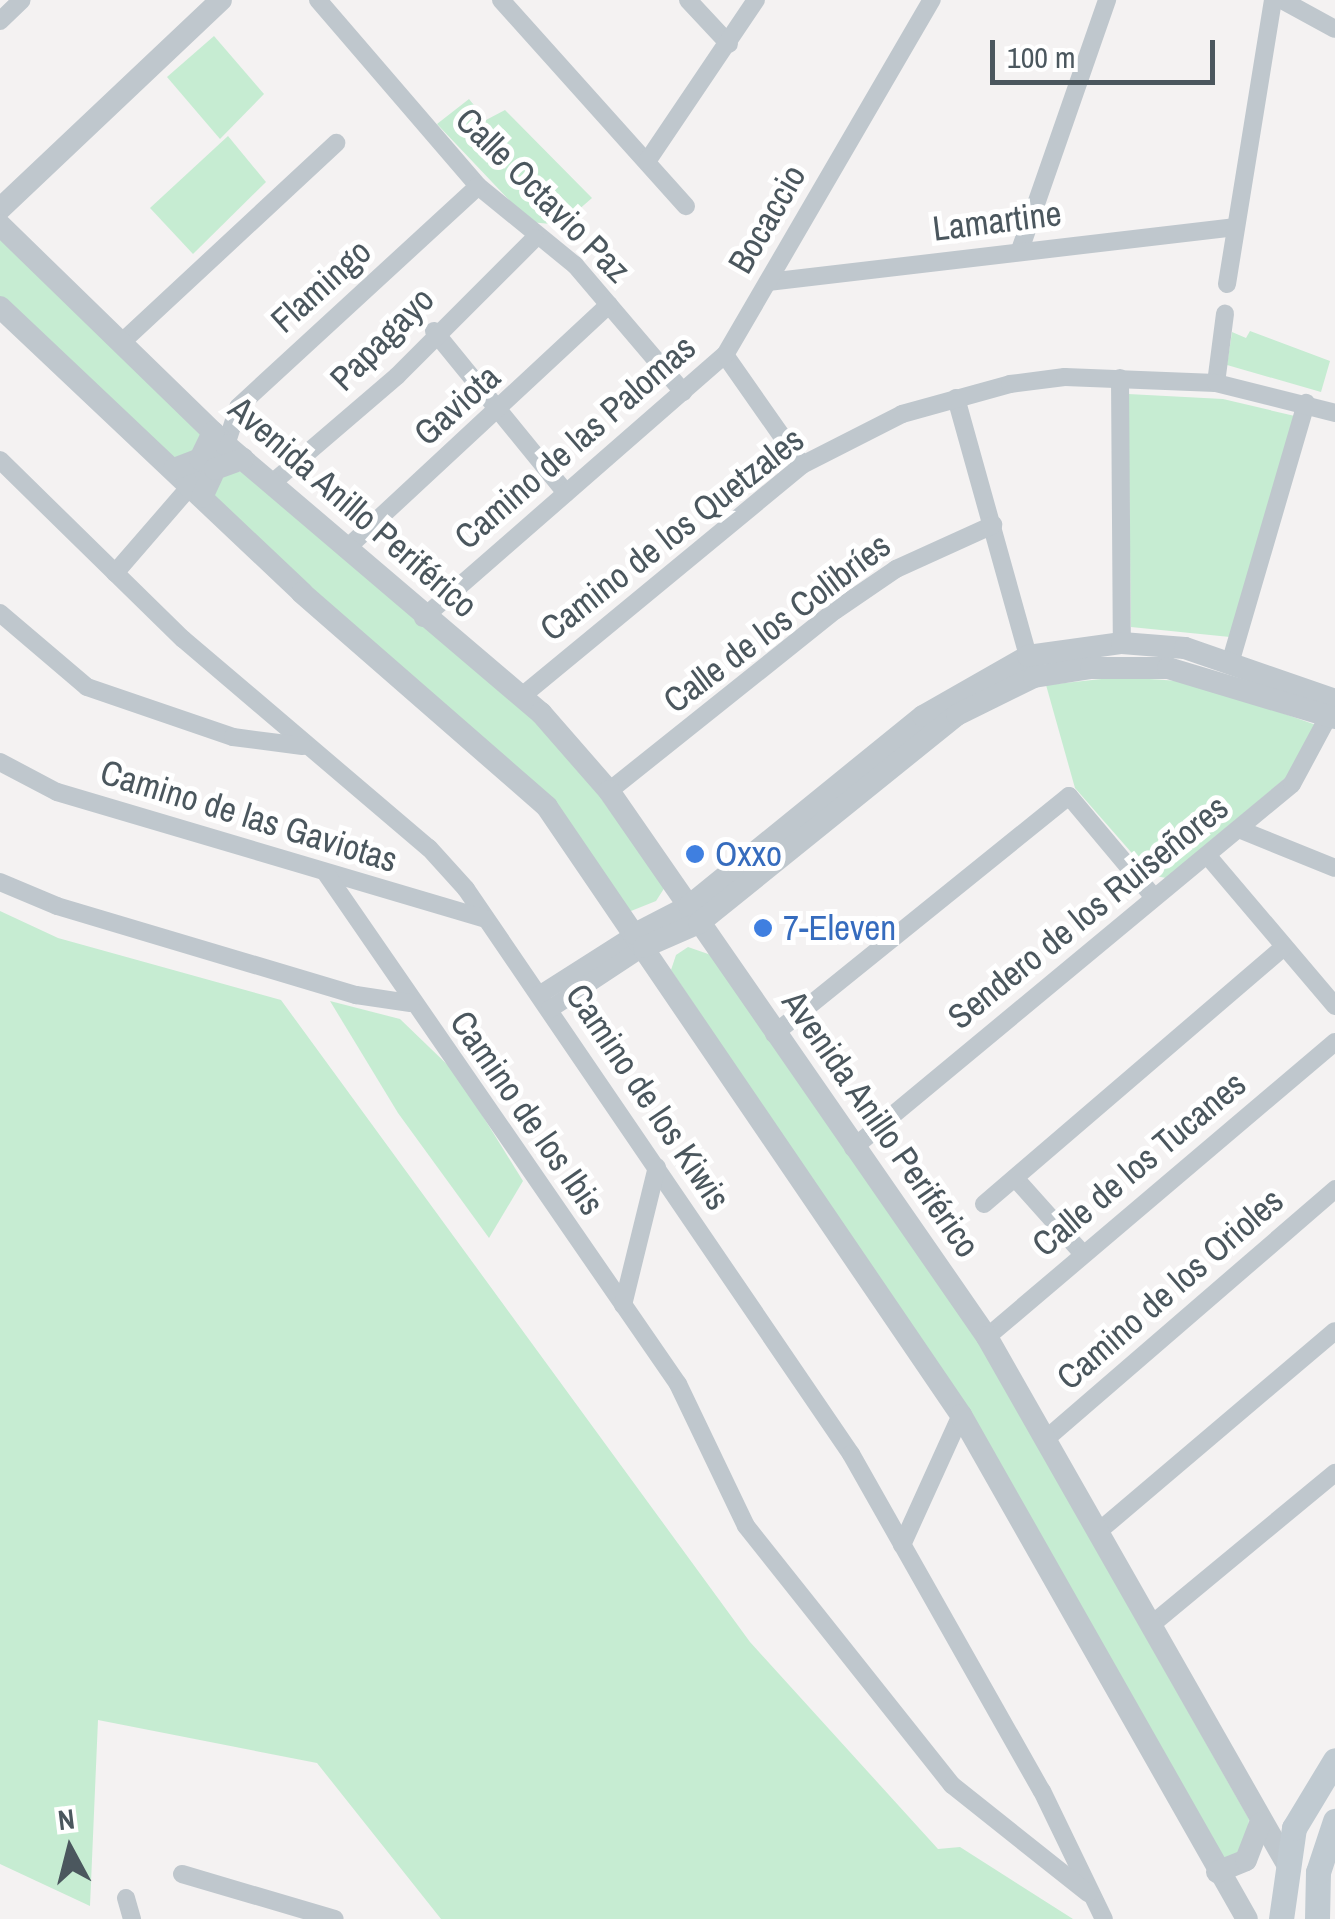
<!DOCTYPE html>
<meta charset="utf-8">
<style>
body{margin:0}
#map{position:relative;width:1335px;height:1919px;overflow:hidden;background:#f4f2f2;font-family:"Archivo Narrow",sans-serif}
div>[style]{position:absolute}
.green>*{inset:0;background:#c6ecd2}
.minor>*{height:18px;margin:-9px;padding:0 9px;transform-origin:9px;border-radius:9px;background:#bfc7cd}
.tertiary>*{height:22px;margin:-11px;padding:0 11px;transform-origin:11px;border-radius:11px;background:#bfc7cd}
.secondary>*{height:25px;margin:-12.5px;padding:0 12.5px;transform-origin:12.5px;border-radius:12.5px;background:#c0cad1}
.dots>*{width:28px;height:28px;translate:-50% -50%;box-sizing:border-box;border:5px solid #fff;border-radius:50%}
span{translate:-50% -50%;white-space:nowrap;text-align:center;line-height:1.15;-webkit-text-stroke:10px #fff;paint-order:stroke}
.street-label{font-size:35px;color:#4b575e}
.shop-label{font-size:35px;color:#366cbe}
.left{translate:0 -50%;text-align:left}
.north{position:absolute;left:20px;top:1799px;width:100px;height:100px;-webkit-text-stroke:8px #fff;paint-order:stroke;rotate:353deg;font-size:28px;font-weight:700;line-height:40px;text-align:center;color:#4b575e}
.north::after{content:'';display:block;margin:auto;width:35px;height:45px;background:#4b575e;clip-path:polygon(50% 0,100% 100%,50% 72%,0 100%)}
.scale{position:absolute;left:990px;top:40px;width:225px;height:45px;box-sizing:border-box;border:5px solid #4b575e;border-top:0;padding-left:12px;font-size:30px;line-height:35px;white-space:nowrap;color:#4b575e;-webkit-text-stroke:8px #fff;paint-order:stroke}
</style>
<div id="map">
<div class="green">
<i style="clip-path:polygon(214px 36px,264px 94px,220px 139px,167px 77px)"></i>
<i style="clip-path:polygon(469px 99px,486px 120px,505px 110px,592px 198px,561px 225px,530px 222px,437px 124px)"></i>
<i style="clip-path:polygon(228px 136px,266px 182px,193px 254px,150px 208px)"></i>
<i style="clip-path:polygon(0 238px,204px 431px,199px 448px,173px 459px,0 298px)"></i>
<i style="clip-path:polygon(1250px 331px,1330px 361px,1321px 392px,1227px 365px,1232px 332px,1246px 338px)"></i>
<i style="clip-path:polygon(1128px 394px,1223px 399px,1299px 417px,1230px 637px,1131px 627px)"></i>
<i style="clip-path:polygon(230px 471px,244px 472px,557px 737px,665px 887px,656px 901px,626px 913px,542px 790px,348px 626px,214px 501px,216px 484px)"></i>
<i style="clip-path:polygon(1120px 677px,1194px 682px,1319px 726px,1300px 766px,1166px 878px,1151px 875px,1075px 788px,1046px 685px)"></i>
<i style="clip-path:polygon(0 911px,58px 938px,281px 1000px,750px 1642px,938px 1849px,960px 1847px,1073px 1919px,441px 1919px,317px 1763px,98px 1720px,90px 1906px,0 1864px)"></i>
<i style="clip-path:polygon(688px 947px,711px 955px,974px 1334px,1249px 1819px,1247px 1845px,1227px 1866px,979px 1430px,671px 970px,676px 955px)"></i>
<i style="clip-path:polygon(330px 1001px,400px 1019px,456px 1073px,523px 1181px,489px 1238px,398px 1113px)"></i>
</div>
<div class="minor">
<i style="left:318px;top:0;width:245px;rotate:49.3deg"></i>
<i style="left:478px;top:186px;width:125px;rotate:39.2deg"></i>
<i style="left:575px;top:265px;width:167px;rotate:49.6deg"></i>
<i style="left:501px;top:0;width:277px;rotate:48.1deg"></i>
<i style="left:688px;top:0;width:60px;rotate:47deg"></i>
<i style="left:1282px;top:0;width:60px;rotate:28.7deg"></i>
<i style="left:0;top:21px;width:30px;rotate:-44deg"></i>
<i style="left:648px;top:160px;width:193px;rotate:-56deg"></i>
<i style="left:1020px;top:250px;width:265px;rotate:-70.8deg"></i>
<i style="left:768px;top:282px;width:469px;rotate:-6.7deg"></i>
<i style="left:1227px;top:284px;width:288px;rotate:-80.8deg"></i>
<i style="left:434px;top:331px;width:209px;rotate:50.8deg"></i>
<i style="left:121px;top:343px;width:294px;rotate:-42.9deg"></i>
<i style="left:725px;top:355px;width:134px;rotate:55deg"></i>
<i style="left:1120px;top:378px;width:265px;rotate:89.6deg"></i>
<i style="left:1216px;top:383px;width:70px;rotate:-82.6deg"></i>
<i style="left:956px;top:398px;width:279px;rotate:74.4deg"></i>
<i style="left:0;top:460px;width:256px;rotate:44.4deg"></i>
<i style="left:183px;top:639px;width:323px;rotate:40.4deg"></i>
<i style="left:429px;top:848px;width:55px;rotate:47.9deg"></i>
<i style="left:466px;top:889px;width:684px;rotate:55.73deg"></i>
<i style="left:851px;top:1454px;width:387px;rotate:60.5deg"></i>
<i style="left:1042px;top:1791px;width:142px;rotate:64.2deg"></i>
<i style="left:271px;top:484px;width:166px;rotate:-40.6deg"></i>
<i style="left:397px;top:376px;width:195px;rotate:-45deg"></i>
<i style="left:346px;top:549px;width:359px;rotate:-42.9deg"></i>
<i style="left:115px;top:573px;width:169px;rotate:-49.1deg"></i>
<i style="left:226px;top:445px;width:40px;rotate:-72deg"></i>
<i style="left:238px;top:407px;width:326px;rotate:-42.6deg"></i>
<i style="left:0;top:613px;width:114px;rotate:40.4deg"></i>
<i style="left:87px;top:687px;width:154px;rotate:18.9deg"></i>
<i style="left:233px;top:737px;width:70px;rotate:7.4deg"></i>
<i style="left:423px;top:618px;width:400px;rotate:-41.1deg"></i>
<i style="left:725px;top:355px;width:411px;rotate:-59.8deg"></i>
<i style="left:1231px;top:660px;width:268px;rotate:-73.7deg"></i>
<i style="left:522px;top:696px;width:363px;rotate:-39.5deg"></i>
<i style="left:802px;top:465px;width:112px;rotate:-27deg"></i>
<i style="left:902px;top:414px;width:112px;rotate:-15.5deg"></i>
<i style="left:1010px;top:384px;width:55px;rotate:-7.3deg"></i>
<i style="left:1065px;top:377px;width:151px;rotate:2.3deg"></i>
<i style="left:1216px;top:383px;width:123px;rotate:14.1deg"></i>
<i style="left:0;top:762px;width:64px;rotate:27.8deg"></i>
<i style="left:57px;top:792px;width:446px;rotate:16.5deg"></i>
<i style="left:609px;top:791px;width:290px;rotate:-38.6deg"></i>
<i style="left:836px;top:610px;width:73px;rotate:-34.3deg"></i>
<i style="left:896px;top:569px;width:107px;rotate:-24.4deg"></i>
<i style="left:1241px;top:830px;width:101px;rotate:22deg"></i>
<i style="left:1207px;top:855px;width:198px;rotate:49.7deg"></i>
<i style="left:327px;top:875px;width:618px;rotate:55.41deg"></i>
<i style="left:678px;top:1384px;width:157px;rotate:64.4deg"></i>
<i style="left:746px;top:1526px;width:331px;rotate:51.5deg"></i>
<i style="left:952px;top:1785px;width:174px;rotate:38.5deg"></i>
<i style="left:0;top:882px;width:62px;rotate:22.8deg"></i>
<i style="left:57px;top:906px;width:312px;rotate:16.6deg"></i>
<i style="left:356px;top:995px;width:55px;rotate:8.4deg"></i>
<i style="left:539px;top:995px;width:114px;rotate:-32.4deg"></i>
<i style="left:550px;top:1009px;width:113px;rotate:-33.4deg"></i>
<i style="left:774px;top:1034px;width:379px;rotate:-38.9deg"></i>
<i style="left:1069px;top:796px;width:131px;rotate:50deg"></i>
<i style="left:853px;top:1148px;width:570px;rotate:-39.66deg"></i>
<i style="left:1292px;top:784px;width:89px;rotate:-61.7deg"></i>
<i style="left:1015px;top:1178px;width:101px;rotate:48.2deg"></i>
<i style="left:984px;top:1204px;width:395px;rotate:-40.6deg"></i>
<i style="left:623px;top:1305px;width:142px;rotate:-76.2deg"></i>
<i style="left:987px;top:1337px;width:456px;rotate:-40.3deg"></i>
<i style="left:1047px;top:1438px;width:381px;rotate:-40.8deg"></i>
<i style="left:1099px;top:1531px;width:309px;rotate:-40.3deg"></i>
<i style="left:902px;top:1545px;width:143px;rotate:-65.6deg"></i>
<i style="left:1151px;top:1625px;width:239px;rotate:-39.6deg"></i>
<i style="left:182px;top:1874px;width:159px;rotate:16.4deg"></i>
<i style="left:126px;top:1898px;width:22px;rotate:74deg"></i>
</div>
<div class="tertiary">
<i style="left:0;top:209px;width:304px;rotate:-43.4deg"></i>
<i style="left:0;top:225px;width:315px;rotate:44.2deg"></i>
<i style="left:226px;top:445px;width:414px;rotate:40.4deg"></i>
<i style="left:541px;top:713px;width:103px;rotate:48.9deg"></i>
<i style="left:609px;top:791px;width:664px;rotate:55.3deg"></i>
<i style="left:987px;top:1337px;width:606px;rotate:60.35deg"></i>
<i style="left:0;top:307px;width:416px;rotate:43.4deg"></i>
<i style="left:302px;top:593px;width:325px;rotate:41.1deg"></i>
<i style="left:547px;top:807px;width:736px;rotate:55.75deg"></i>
<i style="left:961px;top:1415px;width:579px;rotate:60.43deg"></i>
<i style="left:174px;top:469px;width:28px;rotate:-21deg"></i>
<i style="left:200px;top:459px;width:30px;rotate:-64deg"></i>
<i style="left:202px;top:497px;width:31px;rotate:-65deg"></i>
<i style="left:215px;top:469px;width:30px;rotate:-20deg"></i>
<i style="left:635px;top:934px;width:61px;rotate:-27.4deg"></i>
<i style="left:689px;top:906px;width:301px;rotate:-39.1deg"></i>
<i style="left:923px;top:716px;width:121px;rotate:-29.7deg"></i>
<i style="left:1028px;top:656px;width:95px;rotate:-7.9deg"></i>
<i style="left:1122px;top:643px;width:63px;rotate:4.5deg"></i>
<i style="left:1185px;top:648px;width:159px;rotate:19.1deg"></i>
<i style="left:644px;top:947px;width:60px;rotate:-23.6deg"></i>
<i style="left:699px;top:923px;width:331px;rotate:-38.9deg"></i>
<i style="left:957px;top:715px;width:86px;rotate:-26.3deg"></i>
<i style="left:1034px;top:677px;width:58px;rotate:-9deg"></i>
<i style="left:1091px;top:668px;width:77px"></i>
<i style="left:1168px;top:668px;width:174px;rotate:16.7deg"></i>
<i style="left:1217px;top:1872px;width:31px;rotate:-22deg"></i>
<i style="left:1246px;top:1860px;width:39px;rotate:-69deg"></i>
</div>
<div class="secondary">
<i style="left:1281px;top:1919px;width:92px;rotate:-81.9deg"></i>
<i style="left:1294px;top:1828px;width:79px;rotate:-58.9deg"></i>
<i style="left:1317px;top:1919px;width:47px;rotate:-88.8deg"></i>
<i style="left:1318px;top:1872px;width:54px;rotate:-71.6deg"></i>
</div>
<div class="dots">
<i style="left:695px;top:854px;background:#3f7fe0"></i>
<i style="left:763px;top:928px;background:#3f7fe0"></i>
</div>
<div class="street-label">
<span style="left:543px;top:195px;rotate:45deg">Calle Octavio Paz</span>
<span style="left:767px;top:219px;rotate:-60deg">Bocaccio</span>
<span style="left:997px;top:221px;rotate:-7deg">Lamartine</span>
<span style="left:321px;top:286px;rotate:-42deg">Flamingo</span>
<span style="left:382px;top:339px;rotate:-45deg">Papagayo</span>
<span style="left:457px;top:405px;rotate:-42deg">Gaviota</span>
<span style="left:575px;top:442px;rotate:-41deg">Camino de las Palomas</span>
<span style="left:353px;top:507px;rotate:41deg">Avenida Anillo Periférico</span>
<span style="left:672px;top:534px;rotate:-38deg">Camino de los Quetzales</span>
<span style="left:777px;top:623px;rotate:-37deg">Calle de los Colibríes</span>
<span style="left:249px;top:816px;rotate:17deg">Camino de las Gaviotas</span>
<span style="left:1088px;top:912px;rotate:-39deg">Sendero de los Ruiseñores</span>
<span style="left:648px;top:1097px;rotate:56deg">Camino de los Kiwis</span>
<span style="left:527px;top:1113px;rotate:55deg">Camino de los Ibis</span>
<span style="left:881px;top:1124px;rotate:55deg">Avenida Anillo Periférico</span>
<span style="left:1139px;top:1164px;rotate:-40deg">Calle de los Tucanes</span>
<span style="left:1170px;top:1289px;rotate:-41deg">Camino de los Orioles</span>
</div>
<div class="shop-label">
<span class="left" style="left:715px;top:854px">Oxxo</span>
<span class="left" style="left:783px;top:928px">7-Eleven</span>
</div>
<div class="north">N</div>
<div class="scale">100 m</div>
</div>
